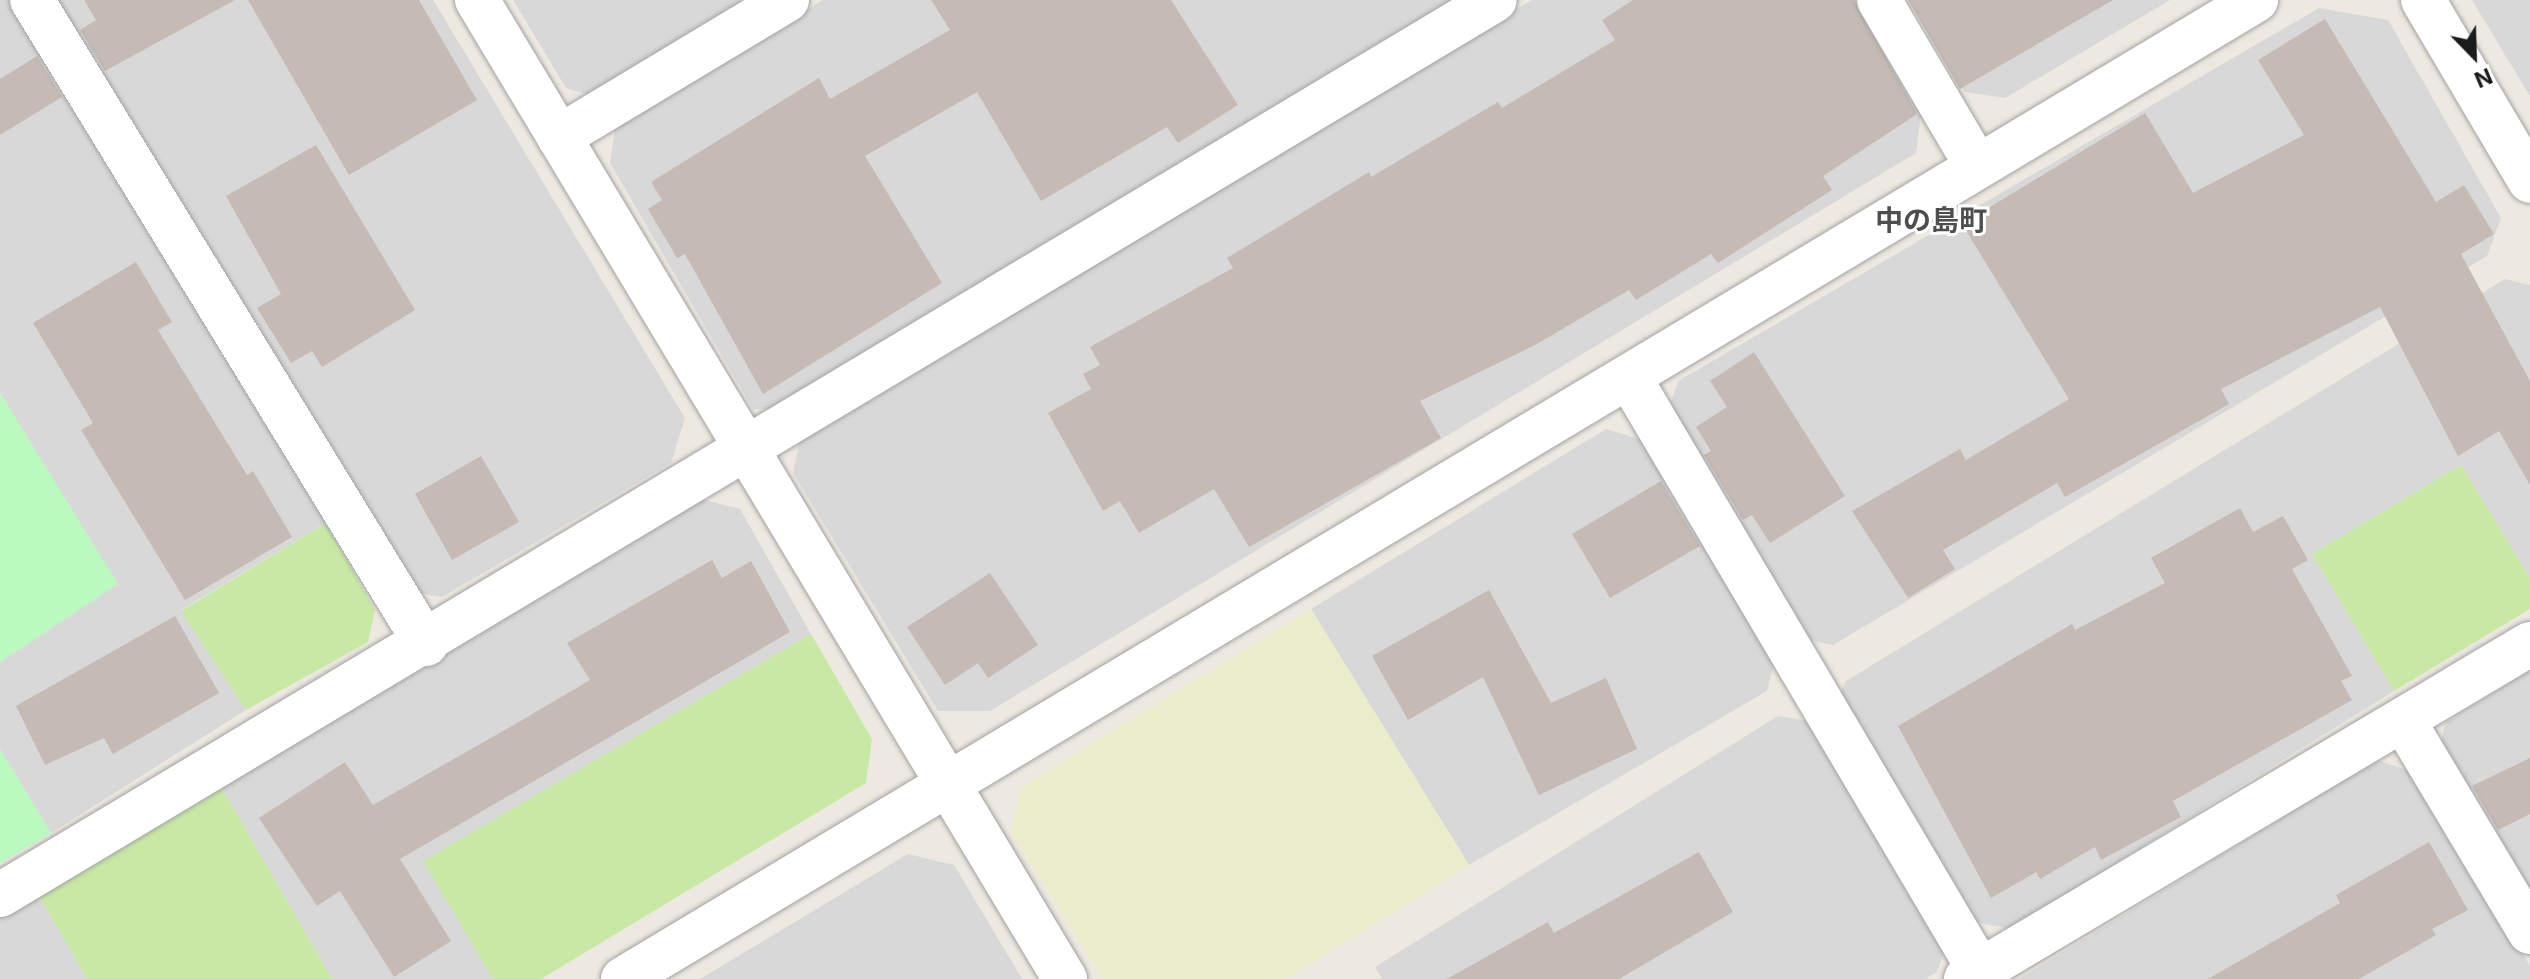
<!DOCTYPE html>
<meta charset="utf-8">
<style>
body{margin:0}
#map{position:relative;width:2530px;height:979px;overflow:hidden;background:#ede8e0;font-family:Inter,"Noto Sans JP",sans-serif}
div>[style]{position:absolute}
.residential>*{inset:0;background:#d9d8d8}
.farmland>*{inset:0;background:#ebedca}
.grass>*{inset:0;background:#c8e9a4}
.park>*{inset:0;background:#bafabe}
.building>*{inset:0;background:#c5bab4}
.roads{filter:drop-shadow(0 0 2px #a2a2a2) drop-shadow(0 0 2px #a2a2a2)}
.minor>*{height:44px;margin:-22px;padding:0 22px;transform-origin:22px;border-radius:22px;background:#fff}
span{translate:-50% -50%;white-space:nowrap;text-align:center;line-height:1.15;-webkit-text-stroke:6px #fff;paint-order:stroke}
.quarter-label{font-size:28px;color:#4e4e4e;font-weight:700}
.north{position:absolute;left:2434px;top:16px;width:80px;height:80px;-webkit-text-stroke:6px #fff;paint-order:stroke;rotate:157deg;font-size:22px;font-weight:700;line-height:32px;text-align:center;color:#1b1b1b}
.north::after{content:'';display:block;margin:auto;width:28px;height:36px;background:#1b1b1b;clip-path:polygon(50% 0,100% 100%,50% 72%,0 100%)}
</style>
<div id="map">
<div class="residential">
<i style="clip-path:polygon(0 0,9px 0,326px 523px,181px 610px,246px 710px,51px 833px,0 749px,0 662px,117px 584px,0 393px)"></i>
<i style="clip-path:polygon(49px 0,433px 0,685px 418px,671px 463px,442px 597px,408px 592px)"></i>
<i style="clip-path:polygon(513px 0,762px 0,599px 98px,566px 88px)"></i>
<i style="clip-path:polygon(823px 0,1471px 0,786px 409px,753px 409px,610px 163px,616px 123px)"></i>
<i style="clip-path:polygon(1532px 0,1856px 0,1921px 112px,1916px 153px,990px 711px,938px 711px,793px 473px,801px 435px)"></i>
<i style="clip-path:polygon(1909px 0,2170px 0,2005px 98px,1965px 92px)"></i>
<i style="clip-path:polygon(2472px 0,2530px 0,2530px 96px)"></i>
<i style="clip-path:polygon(2319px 8px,2388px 20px,2501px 218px,2487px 256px,1833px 645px,1800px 638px,1665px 419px,1678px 381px)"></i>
<i style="clip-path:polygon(2505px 279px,2530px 285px,2530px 578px,2461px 465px,2312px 554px,2394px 691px,2010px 929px,1971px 921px,1836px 703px,1846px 681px)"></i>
<i style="clip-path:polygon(1606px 429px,1646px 441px,1775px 659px,1767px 691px,1469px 865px,1311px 609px)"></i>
<i style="clip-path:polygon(697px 498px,740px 509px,811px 634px,424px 861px,493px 979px,332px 979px,221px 787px)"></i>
<i style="clip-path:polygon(2530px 670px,2530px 912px,2438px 761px,2445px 723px)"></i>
<i style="clip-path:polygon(1778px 716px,1815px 722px,1947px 943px,1937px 972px,1925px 979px,1382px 979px,1375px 967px)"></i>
<i style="clip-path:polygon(2377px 760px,2416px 773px,2530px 966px,2530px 979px,2019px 979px)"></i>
<i style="clip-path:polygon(908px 854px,954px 865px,1022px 979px,700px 979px)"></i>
<i style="clip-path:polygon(36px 891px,87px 979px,0 979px,0 914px)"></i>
</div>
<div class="farmland">
<i style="clip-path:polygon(1311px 609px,1469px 865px,1285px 979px,1103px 979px,1010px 831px,1022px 787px)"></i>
</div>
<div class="grass">
<i style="clip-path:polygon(2461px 465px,2530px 578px,2530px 609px,2394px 691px,2312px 554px)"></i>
<i style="clip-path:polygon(326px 523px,375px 610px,368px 642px,246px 710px,181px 611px)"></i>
<i style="clip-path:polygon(811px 634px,872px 739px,866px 783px,541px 979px,493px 979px,423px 861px)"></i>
<i style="clip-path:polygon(221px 787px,332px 979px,87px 979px,36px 891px)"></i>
</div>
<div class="park">
<i style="clip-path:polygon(0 393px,118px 584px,0 662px)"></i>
<i style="clip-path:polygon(0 749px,51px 833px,0 863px)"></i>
</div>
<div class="building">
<i style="clip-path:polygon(84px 0,235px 0,105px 71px,80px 30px,96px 20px)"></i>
<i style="clip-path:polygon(248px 0,419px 0,477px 100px,349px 175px)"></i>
<i style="clip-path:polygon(931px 0,1171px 0,1238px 105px,1178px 143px,1167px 127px,1041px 201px,977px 92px,865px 156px,942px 283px,763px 394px,685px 254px,677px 258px,648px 209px,662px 200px,651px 182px,819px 78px,830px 99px,950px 30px)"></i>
<i style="clip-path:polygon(1633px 0,1854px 0,1917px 114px,1823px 176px,1832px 190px,1718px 263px,1711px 254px,1636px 300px,1629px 290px,1535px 345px,1420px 401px,1441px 438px,1249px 547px,1214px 489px,1139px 533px,1120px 501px,1103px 511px,1048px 413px,1091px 389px,1083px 374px,1100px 365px,1090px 347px,1233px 268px,1227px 258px,1369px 172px,1371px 177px,1498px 102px,1502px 108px,1615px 40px,1602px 20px)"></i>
<i style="clip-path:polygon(1908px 0,2113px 0,1960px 89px)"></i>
<i style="clip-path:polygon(2325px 19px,2436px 202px,2464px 185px,2494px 234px,2461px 254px,2530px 381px,2530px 485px,2499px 431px,2458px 456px,2380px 307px,2221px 389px,2229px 404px,2065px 497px,2057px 483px,1943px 550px,1955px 569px,1908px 598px,1852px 511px,1960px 449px,1966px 460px,2069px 399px,1962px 224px,2145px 113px,2193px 193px,2304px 135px,2258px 60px)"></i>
<i style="clip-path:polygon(37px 56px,62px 97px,0 135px,0 79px)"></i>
<i style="clip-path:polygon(316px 145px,415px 310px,322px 367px,312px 351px,291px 363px,257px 308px,281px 294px,226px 196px)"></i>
<i style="clip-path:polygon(136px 262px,172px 322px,158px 330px,247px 475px,253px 471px,292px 537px,185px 600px,81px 430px,93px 423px,33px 323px)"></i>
<i style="clip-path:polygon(1754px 352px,1845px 496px,1770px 543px,1752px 515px,1743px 520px,1704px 455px,1711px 451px,1696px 427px,1727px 407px,1710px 381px)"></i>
<i style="clip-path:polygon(481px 456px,519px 522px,452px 560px,415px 494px)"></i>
<i style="clip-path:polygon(1661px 481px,1700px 546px,1610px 598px,1572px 534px)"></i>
<i style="clip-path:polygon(2240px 508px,2253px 532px,2283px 516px,2308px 560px,2292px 569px,2352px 676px,2341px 681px,2352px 700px,2173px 801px,2181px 817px,2101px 860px,2095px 847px,2040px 879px,2036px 872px,1991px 898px,1898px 726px,2072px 624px,2075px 630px,2165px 583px,2151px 558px)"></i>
<i style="clip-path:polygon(712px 560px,722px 578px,751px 561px,790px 632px,400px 859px,451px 941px,394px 977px,340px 891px,317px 906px,259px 818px,345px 762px,373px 805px,517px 723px,590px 680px,567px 643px)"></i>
<i style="clip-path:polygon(990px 573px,1038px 645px,988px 678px,978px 663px,945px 685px,907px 627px)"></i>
<i style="clip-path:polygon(1489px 590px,1551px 703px,1606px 678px,1637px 749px,1539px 795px,1483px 677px,1408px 720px,1372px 656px)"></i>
<i style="clip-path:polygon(175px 616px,219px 693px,113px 754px,104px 738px,45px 765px,16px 706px)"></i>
<i style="clip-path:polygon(2530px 758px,2530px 814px,2498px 830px,2472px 786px)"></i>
<i style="clip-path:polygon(2429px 842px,2468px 910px,2432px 929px,2436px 935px,2359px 979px,2208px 979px,2340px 903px,2336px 895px)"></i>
<i style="clip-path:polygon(1699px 852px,1733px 912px,1619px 979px,1447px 979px,1548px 922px,1554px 933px)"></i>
</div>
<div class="roads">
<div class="minor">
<i style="left:32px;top:0;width:755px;rotate:58.54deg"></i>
<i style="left:477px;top:0;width:1142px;rotate:59.01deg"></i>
<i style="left:1879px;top:0;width:191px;rotate:59.5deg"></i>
<i style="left:2423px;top:0;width:210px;rotate:59.4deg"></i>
<i style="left:559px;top:137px;width:266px;rotate:-31deg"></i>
<i style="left:1629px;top:377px;width:690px;rotate:59.42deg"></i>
<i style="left:2403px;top:720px;width:247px;rotate:59.1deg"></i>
<i style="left:0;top:895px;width:1742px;rotate:-30.91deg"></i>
<i style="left:623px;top:979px;width:1904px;rotate:-30.94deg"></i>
<i style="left:1966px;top:979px;width:656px;rotate:-30.71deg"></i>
</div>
</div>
<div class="quarter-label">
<span style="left:1931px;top:220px">中の島町</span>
</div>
<div class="north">N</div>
</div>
